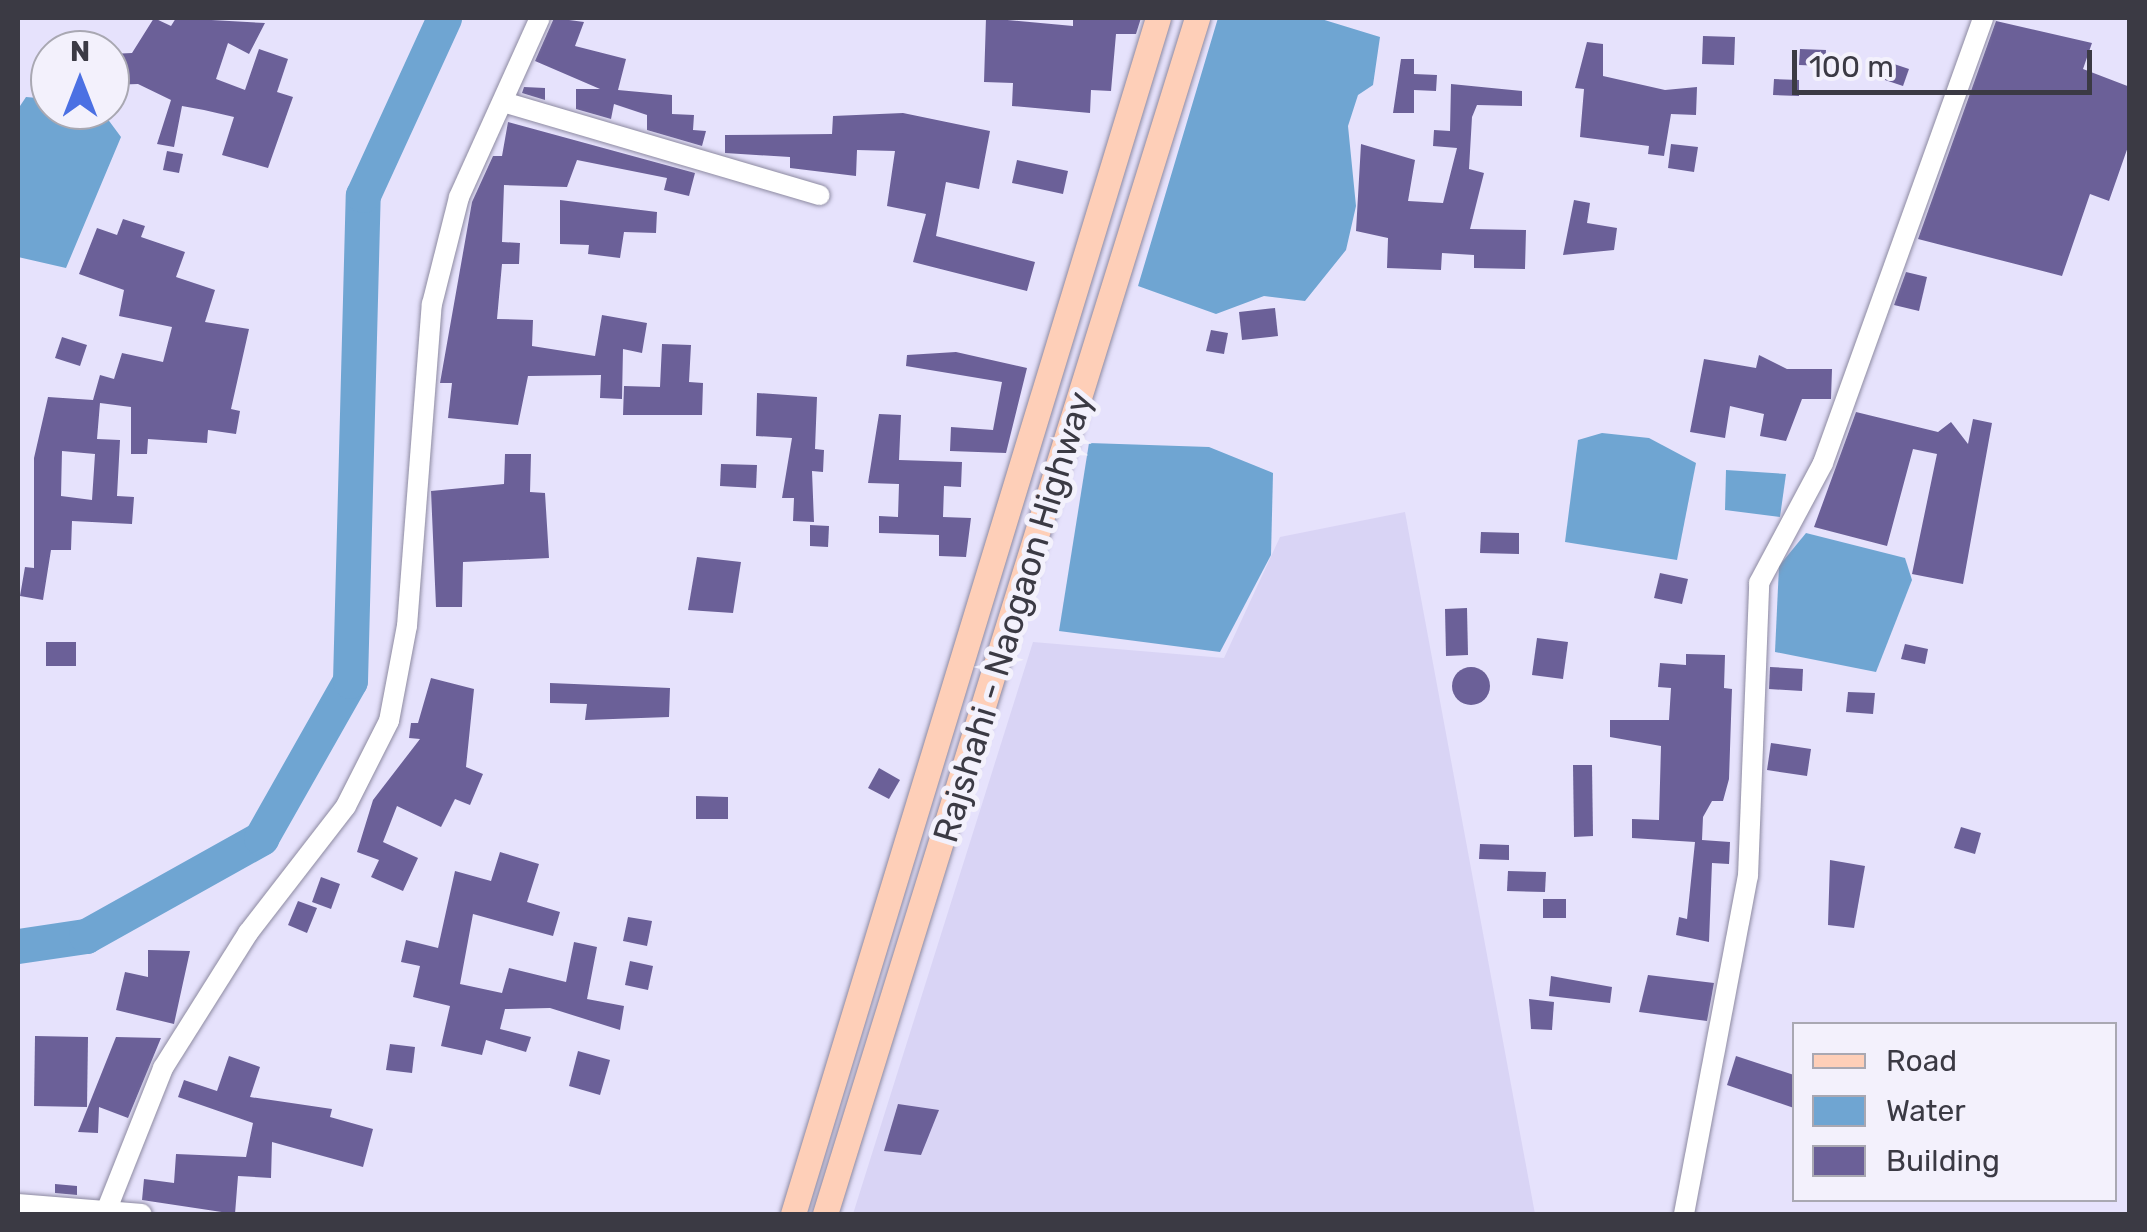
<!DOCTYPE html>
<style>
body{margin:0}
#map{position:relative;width:2147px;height:1232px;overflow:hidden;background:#e6e2fc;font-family:Rubik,sans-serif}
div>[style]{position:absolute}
.built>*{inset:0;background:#d9d4f5}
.water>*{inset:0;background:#6fa5d2}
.river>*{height:35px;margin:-17.5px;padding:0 17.5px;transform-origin:17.5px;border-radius:17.5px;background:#6fa5d2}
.building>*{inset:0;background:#6b6098}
.round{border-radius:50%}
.roads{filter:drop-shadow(0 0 2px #8d8aa1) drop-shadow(0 0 2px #8d8aa1)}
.minor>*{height:20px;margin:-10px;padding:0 10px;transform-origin:10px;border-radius:10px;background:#fff}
.major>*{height:25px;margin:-12.5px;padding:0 12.5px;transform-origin:12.5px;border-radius:12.5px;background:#fecfb8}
span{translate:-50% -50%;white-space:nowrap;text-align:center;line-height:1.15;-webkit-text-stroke:10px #f3f1fc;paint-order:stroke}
.street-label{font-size:35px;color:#3b3a44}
.frame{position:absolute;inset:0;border:20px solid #3b3a44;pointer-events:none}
.legend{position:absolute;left:1792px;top:1022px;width:325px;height:180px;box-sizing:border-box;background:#f3f1fc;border:2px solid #a9a8b2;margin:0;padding:12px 18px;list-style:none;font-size:30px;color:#3b3a44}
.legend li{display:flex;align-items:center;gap:20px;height:50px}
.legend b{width:50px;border:2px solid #a9a8b2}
.north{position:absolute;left:30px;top:30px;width:100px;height:100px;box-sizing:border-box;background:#f3f1fc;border:2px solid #a9a8b2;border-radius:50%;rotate:0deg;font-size:28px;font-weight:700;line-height:40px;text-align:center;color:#3b3a44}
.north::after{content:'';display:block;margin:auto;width:35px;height:45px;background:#4b70e3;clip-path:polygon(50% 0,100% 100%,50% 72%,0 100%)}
.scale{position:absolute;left:1792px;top:50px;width:300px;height:45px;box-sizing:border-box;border:5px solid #3b3a44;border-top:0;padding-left:12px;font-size:30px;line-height:35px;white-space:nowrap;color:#3b3a44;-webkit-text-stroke:8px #f3f1fc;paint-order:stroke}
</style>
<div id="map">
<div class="built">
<i style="clip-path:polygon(1405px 512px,1535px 1214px,853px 1214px,1033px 642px,1224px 658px,1280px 537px)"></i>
</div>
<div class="water">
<i style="clip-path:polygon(1218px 18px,1318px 18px,1380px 37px,1373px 85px,1358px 95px,1348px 126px,1356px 206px,1346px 250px,1305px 301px,1264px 296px,1216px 314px,1138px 286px)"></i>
<i style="clip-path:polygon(26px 97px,50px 99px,50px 110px,101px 110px,121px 137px,66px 268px,18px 257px,18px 109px)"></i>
<i style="clip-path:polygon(1602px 433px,1649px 438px,1696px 463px,1677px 560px,1565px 542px,1578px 440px)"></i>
<i style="clip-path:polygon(1089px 443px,1209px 447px,1273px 473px,1271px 555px,1220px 652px,1059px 631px)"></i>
<i style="clip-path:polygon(1726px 470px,1786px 474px,1780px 517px,1725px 510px)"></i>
<i style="clip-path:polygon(1806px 533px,1905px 558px,1912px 580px,1876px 672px,1775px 652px,1779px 566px)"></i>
</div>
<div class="river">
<i style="left:18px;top:946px;width:69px;rotate:-8.4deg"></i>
<i style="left:86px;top:936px;width:201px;rotate:-29.2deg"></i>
<i style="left:261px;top:838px;width:180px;rotate:-60.5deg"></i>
<i style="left:350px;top:681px;width:486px;rotate:-88.5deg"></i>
<i style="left:363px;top:195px;width:195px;rotate:-65.4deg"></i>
</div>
<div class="building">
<i style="clip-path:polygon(154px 18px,171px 26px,176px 18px,265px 23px,249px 54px,228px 43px,216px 79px,245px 90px,259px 49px,288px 59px,277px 92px,293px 97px,268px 168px,222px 155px,234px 117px,204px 110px,182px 106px,174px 147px,157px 144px,171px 100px,138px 84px,110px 85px,110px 54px,132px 53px)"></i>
<i style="clip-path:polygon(554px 18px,584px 22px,575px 46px,626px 59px,618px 90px,672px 95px,672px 114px,694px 115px,693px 130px,706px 131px,702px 146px,647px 130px,647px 115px,614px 104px,611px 119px,576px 109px,576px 89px,600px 89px,535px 61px)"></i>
<i style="clip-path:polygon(986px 18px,1073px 26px,1073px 18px,1141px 18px,1136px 34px,1116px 34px,1111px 91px,1091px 90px,1090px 113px,1012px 106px,1013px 83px,984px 82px)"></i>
<i style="clip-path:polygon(1996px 21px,2092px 43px,2083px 69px,2130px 87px,2130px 141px,2109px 201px,2090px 194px,2062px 276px,1918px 239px)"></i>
<i style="clip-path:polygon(1703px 36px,1735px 37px,1734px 65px,1702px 64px)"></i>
<i style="clip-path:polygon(1587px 42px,1603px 44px,1603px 76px,1665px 90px,1697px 87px,1696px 115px,1671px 114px,1664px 156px,1648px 154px,1649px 146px,1580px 137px,1584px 89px,1575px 88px)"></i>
<i style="clip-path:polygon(1800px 49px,1826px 50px,1825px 66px,1799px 65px)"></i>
<i style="clip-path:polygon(1401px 59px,1414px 59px,1414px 74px,1437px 75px,1436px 91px,1414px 90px,1414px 113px,1393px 113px)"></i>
<i style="clip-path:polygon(1891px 63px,1909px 69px,1903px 86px,1885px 80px)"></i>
<i style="clip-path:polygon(1774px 79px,1799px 80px,1799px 96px,1773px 95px)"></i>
<i style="clip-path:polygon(1451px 84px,1522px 91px,1522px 106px,1477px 105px,1472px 117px,1469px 169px,1484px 173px,1470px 229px,1526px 230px,1525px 269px,1474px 268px,1474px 255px,1442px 253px,1441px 270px,1387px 268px,1388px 238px,1356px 231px,1361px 144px,1415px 160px,1408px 201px,1443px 203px,1457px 148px,1433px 146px,1434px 130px,1450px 131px)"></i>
<i style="clip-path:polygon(524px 87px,545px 88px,545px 100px,522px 93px)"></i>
<i style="clip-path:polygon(903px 113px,990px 131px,979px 189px,946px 182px,936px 236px,1035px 262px,1027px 291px,913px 262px,926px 214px,887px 206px,895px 151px,857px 150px,856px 176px,790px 168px,790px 157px,725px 153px,725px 135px,832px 134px,833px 116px)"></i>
<i style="clip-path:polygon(508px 122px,695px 173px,689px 196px,664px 190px,667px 178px,577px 160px,567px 187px,504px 185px,502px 242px,520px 243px,519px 264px,502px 264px,497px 319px,533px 320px,532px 346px,595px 356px,602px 315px,647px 323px,642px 353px,623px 349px,622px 399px,600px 398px,601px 375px,528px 376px,518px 425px,448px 418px,452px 383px,440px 383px,472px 202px,493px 156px,502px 156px)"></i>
<i style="clip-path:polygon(1671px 144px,1698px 147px,1694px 172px,1668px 168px)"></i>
<i style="clip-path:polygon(167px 151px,183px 154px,179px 173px,163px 170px)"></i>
<i style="clip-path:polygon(1017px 160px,1068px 171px,1063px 194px,1012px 183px)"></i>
<i style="clip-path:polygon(560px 200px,657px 212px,656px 233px,624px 232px,620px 258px,588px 254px,589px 245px,560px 244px)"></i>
<i style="clip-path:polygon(1574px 200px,1590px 203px,1587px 223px,1617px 228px,1614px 250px,1563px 255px)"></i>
<i style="clip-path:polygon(evenodd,123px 219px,145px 226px,141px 237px,185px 252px,176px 277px,215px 290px,205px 322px,249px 329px,231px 409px,240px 411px,236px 434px,208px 430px,207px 443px,148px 439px,147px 454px,131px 454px,131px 407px,100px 403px,97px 439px,120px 440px,117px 496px,134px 497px,132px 524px,72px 521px,71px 550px,51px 550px,43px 600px,20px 596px,25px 567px,34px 568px,34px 458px,48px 397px,93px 400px,100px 375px,114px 379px,122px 353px,163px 362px,172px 327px,119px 316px,124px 290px,79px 274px,97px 228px,117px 235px,123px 219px,62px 451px,95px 454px,92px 500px,61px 496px,62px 451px)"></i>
<i style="clip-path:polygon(1906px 272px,1927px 277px,1919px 311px,1894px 305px)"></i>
<i style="clip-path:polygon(1275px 308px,1278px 336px,1242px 340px,1239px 312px)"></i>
<i style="clip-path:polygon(1211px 330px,1228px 333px,1224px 354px,1206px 351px)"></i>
<i style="clip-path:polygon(62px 337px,87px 345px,80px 366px,55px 358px)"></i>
<i style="clip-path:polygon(662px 344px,691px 345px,689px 382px,703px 383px,702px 415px,623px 415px,624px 386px,660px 387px)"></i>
<i style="clip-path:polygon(956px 352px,1027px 368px,1006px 453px,950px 451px,951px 427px,993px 430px,1002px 382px,906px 366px,907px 355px)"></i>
<i style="clip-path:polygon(1759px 355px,1787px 369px,1832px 369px,1831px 399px,1802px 399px,1786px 441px,1760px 436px,1764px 414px,1730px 406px,1725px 438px,1690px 432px,1704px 359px,1756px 368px)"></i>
<i style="clip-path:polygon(757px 393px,817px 397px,815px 449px,824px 450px,823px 472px,812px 471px,814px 522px,793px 521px,794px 498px,782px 498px,792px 438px,756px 436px)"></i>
<i style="clip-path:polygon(1856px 412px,1938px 432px,1951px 422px,1968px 444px,1973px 419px,1992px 423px,1963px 584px,1912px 574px,1937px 454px,1913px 449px,1887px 546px,1814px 527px)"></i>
<i style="clip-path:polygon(879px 414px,901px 415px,899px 460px,962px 462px,961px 487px,944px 486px,943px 517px,971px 518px,966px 557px,939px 556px,939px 535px,879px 533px,879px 516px,898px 517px,899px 484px,868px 483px)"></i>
<i style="clip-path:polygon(505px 454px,531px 454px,530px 492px,545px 493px,549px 558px,463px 562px,462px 607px,436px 607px,431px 491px,504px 484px)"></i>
<i style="clip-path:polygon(721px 464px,757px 465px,756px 488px,720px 486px)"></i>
<i style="clip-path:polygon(810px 525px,829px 526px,828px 547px,810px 546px)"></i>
<i style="clip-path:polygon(1481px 532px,1519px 533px,1519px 554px,1480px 553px)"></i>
<i style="clip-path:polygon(697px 557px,741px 562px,733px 613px,688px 610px)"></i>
<i style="clip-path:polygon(1660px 573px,1688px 579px,1682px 604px,1654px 598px)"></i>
<i style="clip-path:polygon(1467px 608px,1468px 655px,1446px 656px,1445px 609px)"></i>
<i style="clip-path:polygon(1537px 638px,1568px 642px,1563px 679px,1532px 675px)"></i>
<i style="clip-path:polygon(46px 642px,76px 642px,76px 666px,46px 666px)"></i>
<i style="clip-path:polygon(1905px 644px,1928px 649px,1925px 664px,1901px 659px)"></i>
<i style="clip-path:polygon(1686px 654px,1725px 655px,1724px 688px,1732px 689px,1729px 779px,1723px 801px,1712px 801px,1703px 817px,1702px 840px,1730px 842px,1729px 864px,1712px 863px,1709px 942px,1676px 935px,1679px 917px,1687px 919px,1695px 842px,1632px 838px,1632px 819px,1659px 820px,1661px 746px,1610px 737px,1610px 720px,1669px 720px,1671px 688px,1658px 687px,1660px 663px,1686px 665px)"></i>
<i style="clip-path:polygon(1770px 667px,1803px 669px,1802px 691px,1769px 689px)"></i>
<i class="round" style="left:1452px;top:667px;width:38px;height:38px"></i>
<i style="clip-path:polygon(431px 678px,474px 689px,466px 767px,483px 774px,470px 805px,455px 799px,441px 827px,397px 806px,383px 842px,418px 858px,403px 891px,371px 877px,379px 860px,357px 852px,373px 800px,420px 739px,409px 738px,411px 723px,418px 723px)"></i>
<i style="clip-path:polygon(550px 683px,670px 688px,669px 717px,585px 720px,587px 704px,550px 703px)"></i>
<i style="clip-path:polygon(1848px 692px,1875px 693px,1873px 714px,1846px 712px)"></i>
<i style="clip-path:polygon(1771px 743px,1811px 749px,1807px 776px,1767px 770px)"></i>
<i style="clip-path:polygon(1573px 765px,1592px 765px,1593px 836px,1574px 837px)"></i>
<i style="clip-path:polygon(879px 768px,900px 780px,889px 799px,868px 788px)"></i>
<i style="clip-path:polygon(696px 796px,728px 797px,728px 819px,696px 819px)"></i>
<i style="clip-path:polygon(1961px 827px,1981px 833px,1975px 854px,1954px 848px)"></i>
<i style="clip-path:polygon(1480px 844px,1509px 845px,1509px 860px,1479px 859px)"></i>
<i style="clip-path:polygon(500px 852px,539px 864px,527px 902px,560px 912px,553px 936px,473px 914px,460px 984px,502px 993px,509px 968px,566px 982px,574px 942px,597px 947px,587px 999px,624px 1006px,620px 1030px,550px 1008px,505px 1009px,500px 1029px,531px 1037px,526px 1052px,486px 1040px,482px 1055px,441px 1046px,450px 1006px,413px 997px,420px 966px,401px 962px,406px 940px,438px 948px,455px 871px,491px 881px)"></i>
<i style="clip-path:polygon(1830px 860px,1865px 866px,1854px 928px,1828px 925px)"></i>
<i style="clip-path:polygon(1508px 871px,1546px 872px,1545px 892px,1507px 891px)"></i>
<i style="clip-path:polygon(321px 877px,340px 884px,331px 909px,312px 902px)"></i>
<i style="clip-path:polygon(1543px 899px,1566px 899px,1566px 918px,1543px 918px)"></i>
<i style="clip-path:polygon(298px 901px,317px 908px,307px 933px,288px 925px)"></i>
<i style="clip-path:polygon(628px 917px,652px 921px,647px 946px,623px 941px)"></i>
<i style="clip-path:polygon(148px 950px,190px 951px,174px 1024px,116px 1010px,125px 972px,148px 977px)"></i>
<i style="clip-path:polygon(630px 961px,653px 966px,648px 990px,625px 985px)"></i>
<i style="clip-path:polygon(1648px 975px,1714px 983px,1707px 1021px,1639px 1012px)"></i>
<i style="clip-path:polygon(1551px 976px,1612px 987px,1610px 1003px,1549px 996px)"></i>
<i style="clip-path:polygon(1529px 999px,1554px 1002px,1552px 1030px,1531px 1029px)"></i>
<i style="clip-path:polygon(35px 1036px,88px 1037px,87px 1107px,34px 1106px)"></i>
<i style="clip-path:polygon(116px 1037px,161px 1038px,128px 1118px,99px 1107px,98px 1133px,78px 1132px)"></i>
<i style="clip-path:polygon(390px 1044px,415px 1047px,412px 1073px,386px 1070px)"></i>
<i style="clip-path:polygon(578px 1051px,610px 1060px,600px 1095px,569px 1086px)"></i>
<i style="clip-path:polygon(229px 1056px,260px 1067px,250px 1097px,332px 1109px,330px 1117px,373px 1129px,363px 1167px,272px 1142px,271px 1178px,238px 1176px,235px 1214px,142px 1200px,144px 1179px,174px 1183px,176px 1154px,246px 1157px,253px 1123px,178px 1097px,184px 1080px,217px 1091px)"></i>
<i style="clip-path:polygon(1736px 1056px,1794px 1075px,1794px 1108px,1727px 1085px)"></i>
<i style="clip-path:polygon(898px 1104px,939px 1110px,921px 1155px,884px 1151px)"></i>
<i style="clip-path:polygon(55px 1184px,77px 1186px,77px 1195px,55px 1193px)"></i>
</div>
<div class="roads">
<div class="minor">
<i style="left:503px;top:102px;width:330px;rotate:16.4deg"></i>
<i style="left:18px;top:1204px;width:124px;rotate:4.6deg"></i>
<i style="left:105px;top:1214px;width:157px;rotate:-68.3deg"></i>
<i style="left:163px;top:1068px;width:160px;rotate:-57.8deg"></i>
<i style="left:248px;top:933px;width:160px;rotate:-52.3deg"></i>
<i style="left:346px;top:806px;width:95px;rotate:-63.2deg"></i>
<i style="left:389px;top:721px;width:97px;rotate:-79.3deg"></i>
<i style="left:407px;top:626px;width:323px;rotate:-85.6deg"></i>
<i style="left:432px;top:304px;width:110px;rotate:-75.8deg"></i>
<i style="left:459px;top:197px;width:196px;rotate:-65.7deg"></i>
<i style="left:1684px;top:1214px;width:344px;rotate:-79.3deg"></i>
<i style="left:1748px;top:876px;width:293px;rotate:-87.8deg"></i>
<i style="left:1759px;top:583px;width:136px;rotate:-61.9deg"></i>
<i style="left:1823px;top:463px;width:473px;rotate:-70.2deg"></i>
</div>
<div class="major">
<i style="left:793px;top:1214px;width:1250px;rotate:-73.03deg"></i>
<i style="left:825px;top:1214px;width:1253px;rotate:-72.72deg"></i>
</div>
</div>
<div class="street-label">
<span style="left:1013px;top:617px;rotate:-73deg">Rajshahi - Naogaon Highway</span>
</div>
<div class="frame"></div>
<ul class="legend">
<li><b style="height:12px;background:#fecfb8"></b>Road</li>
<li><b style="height:28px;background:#6fa5d2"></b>Water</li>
<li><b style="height:28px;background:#6b6098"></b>Building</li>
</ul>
<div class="north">N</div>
<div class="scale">100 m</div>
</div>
